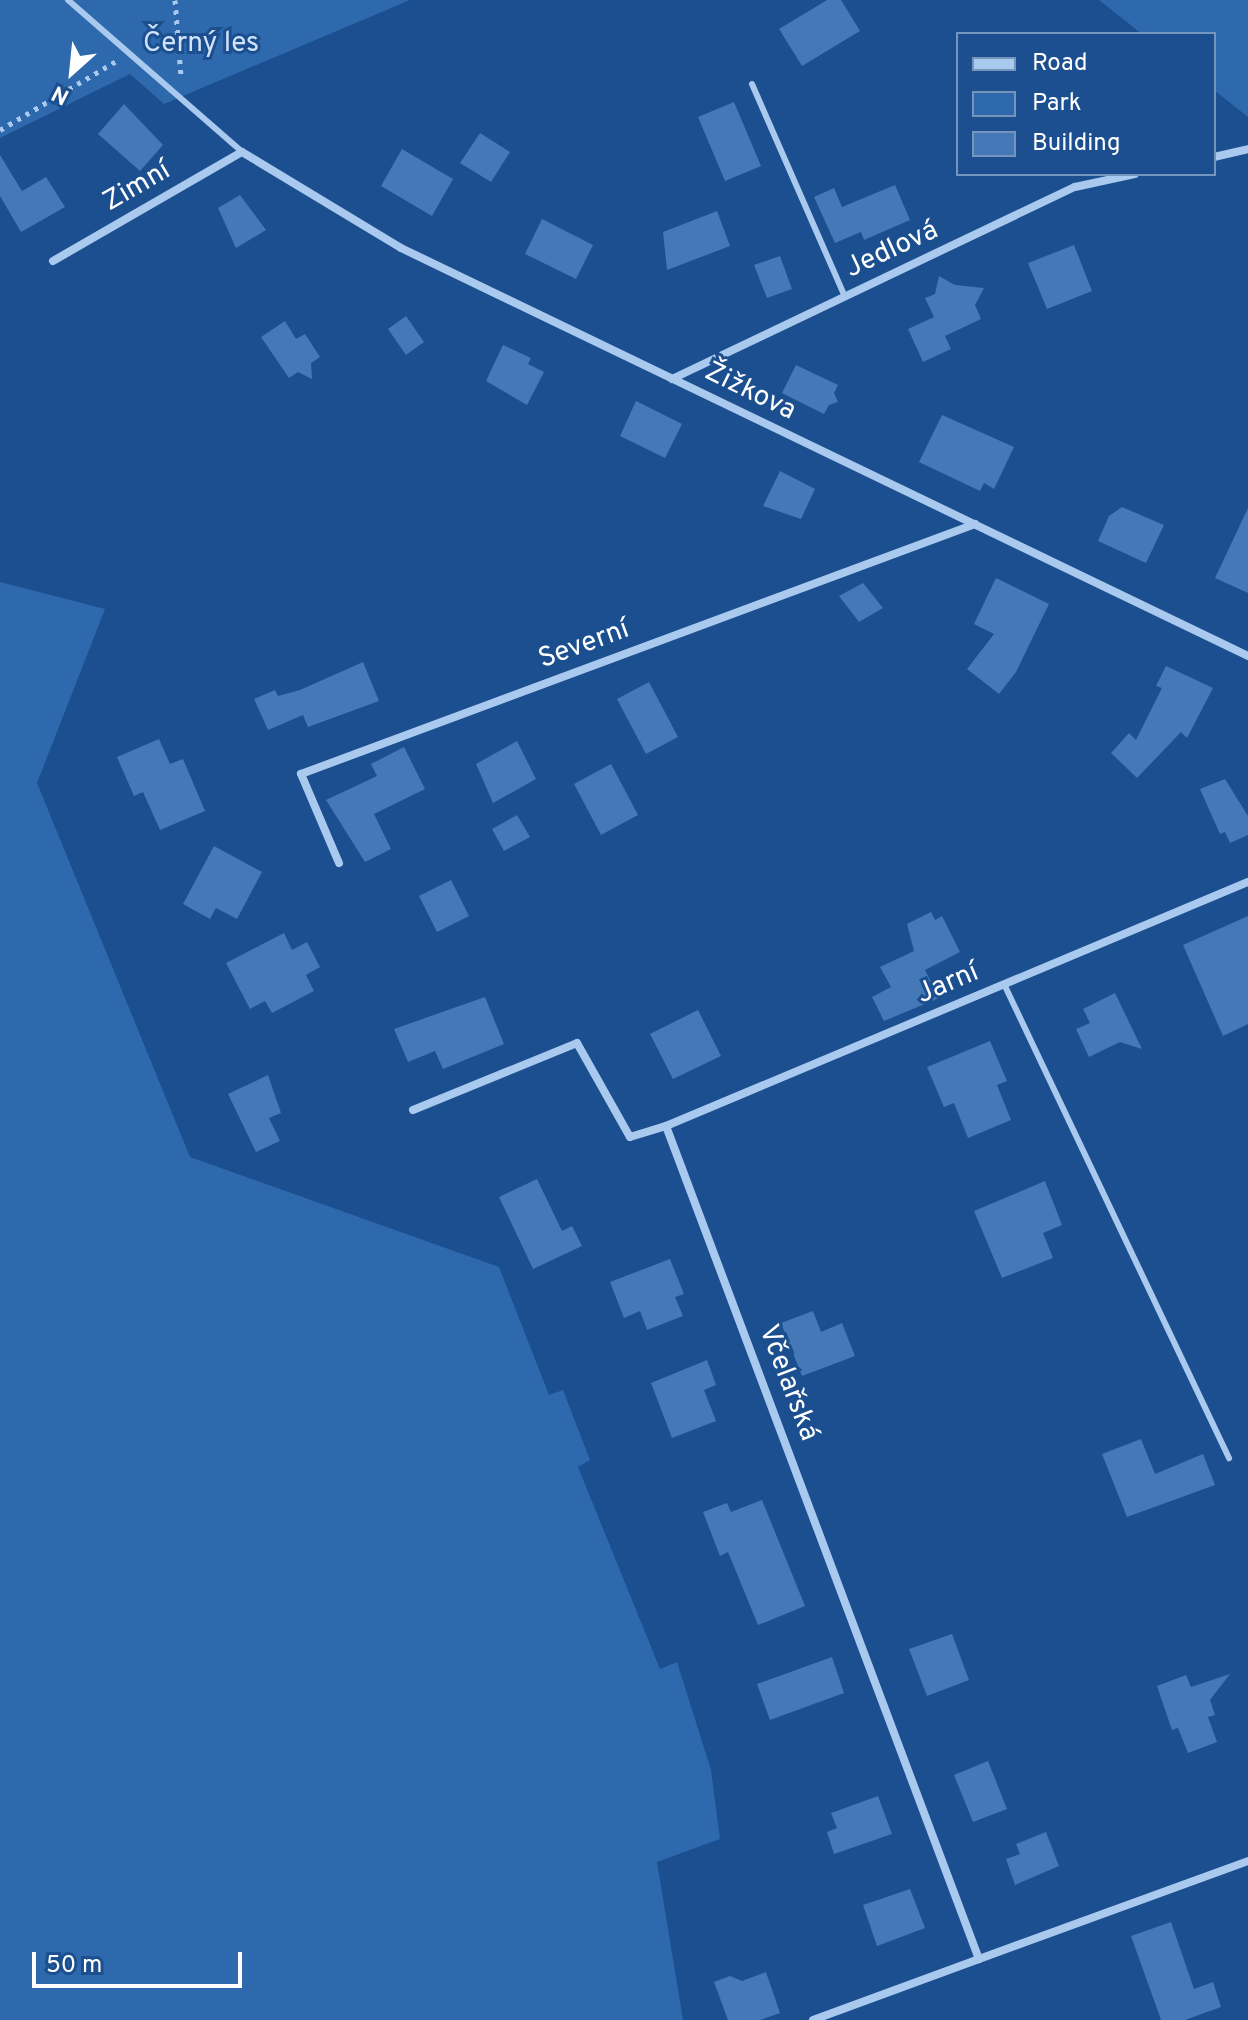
<!DOCTYPE html>
<meta charset="utf-8">
<style>
body{margin:0}
#map{position:relative;width:1248px;height:2020px;overflow:hidden;background:#1b4f8f;font-family:Overpass,sans-serif}
div>[style]{position:absolute}
.green>*{inset:0;background:#2e69ad}
.building>*{inset:0;background:#4478b7}
.path>*{height:5px;margin-top:-2.5px;transform-origin:0;background:repeating-linear-gradient(90deg,#a9c9ee 0 4px,transparent 0 10px)}
.service>*{height:6px;margin:-3px;padding:0 3px;transform-origin:3px;border-radius:3px;background:#a9c9ee}
.minor>*{height:8px;margin:-4px;padding:0 4px;transform-origin:4px;border-radius:4px;background:#a9c9ee}
span{translate:-50% -50%;white-space:nowrap;text-align:center;line-height:1.15;-webkit-text-stroke:6px #1b4f8f;paint-order:stroke}
.park-label{font-size:28px;color:#cfe3fa}
.street-label{font-size:28px;color:#fff}
.legend{position:absolute;left:956px;top:32px;width:260px;height:144px;box-sizing:border-box;background:#1b4f8f;border:2px solid #7695bc;margin:0;padding:10px 14px;list-style:none;font-size:24px;color:#fff}
.legend li{display:flex;align-items:center;gap:16px;height:40px}
.legend b{width:40px;border:2px solid #7695bc}
.north{position:absolute;left:32px;top:32px;width:80px;height:80px;-webkit-text-stroke:6px #1b4f8f;paint-order:stroke;rotate:207deg;font-size:22px;font-weight:700;line-height:32px;text-align:center;color:#fff}
.north::after{content:'';display:block;margin:auto;width:28px;height:36px;background:#fff;clip-path:polygon(50% 0,100% 100%,50% 72%,0 100%)}
.scale{position:absolute;left:32px;top:1952px;width:210px;height:36px;box-sizing:border-box;border:4px solid #fff;border-top:0;padding-left:10px;font-size:24px;line-height:28px;white-space:nowrap;color:#fff;-webkit-text-stroke:6px #1b4f8f;paint-order:stroke}
</style>
<div id="map">
<div class="green">
<i style="clip-path:polygon(0 0,410px 0,164px 104px,130px 74px,0 138px)"></i>
<i style="clip-path:polygon(1099px 0,1248px 0,1248px 117px,1214px 90px,1214px 34px,1142px 34px)"></i>
<i style="clip-path:polygon(0 582px,105px 609px,37px 783px,190px 1157px,499px 1267px,549px 1395px,563px 1390px,590px 1460px,578px 1467px,660px 1669px,677px 1662px,711px 1770px,720px 1839px,657px 1862px,683px 2020px,0 2020px)"></i>
</div>
<div class="building">
<i style="clip-path:polygon(827px 0,841px 0,860px 31px,802px 66px,779px 29px)"></i>
<i style="clip-path:polygon(734px 102px,761px 166px,725px 181px,698px 117px)"></i>
<i style="clip-path:polygon(124px 104px,163px 145px,140px 171px,98px 134px)"></i>
<i style="clip-path:polygon(480px 133px,510px 152px,491px 182px,460px 163px)"></i>
<i style="clip-path:polygon(402px 149px,453px 179px,432px 216px,381px 186px)"></i>
<i style="clip-path:polygon(0 155px,22px 191px,46px 177px,65px 207px,21px 232px,0 196px)"></i>
<i style="clip-path:polygon(895px 185px,910px 220px,864px 240px,861px 232px,835px 243px,814px 197px,834px 188px,842px 207px)"></i>
<i style="clip-path:polygon(240px 195px,266px 230px,236px 248px,218px 208px)"></i>
<i style="clip-path:polygon(717px 211px,730px 246px,667px 270px,663px 232px)"></i>
<i style="clip-path:polygon(542px 219px,593px 245px,576px 279px,525px 254px)"></i>
<i style="clip-path:polygon(1074px 245px,1092px 291px,1047px 309px,1028px 263px)"></i>
<i style="clip-path:polygon(780px 256px,792px 289px,767px 298px,754px 265px)"></i>
<i style="clip-path:polygon(939px 276px,955px 285px,984px 288px,975px 305px,981px 319px,945px 336px,951px 349px,923px 362px,908px 329px,934px 317px,925px 298px,935px 294px)"></i>
<i style="clip-path:polygon(406px 316px,424px 342px,406px 355px,388px 329px)"></i>
<i style="clip-path:polygon(285px 321px,296px 339px,305px 334px,320px 357px,311px 363px,312px 379px,298px 372px,289px 378px,261px 337px)"></i>
<i style="clip-path:polygon(503px 345px,531px 358px,528px 364px,544px 372px,527px 405px,486px 381px)"></i>
<i style="clip-path:polygon(796px 365px,838px 385px,834px 393px,838px 402px,829px 405px,824px 414px,782px 393px)"></i>
<i style="clip-path:polygon(636px 401px,682px 424px,665px 458px,620px 436px)"></i>
<i style="clip-path:polygon(942px 415px,1014px 447px,994px 489px,984px 483px,980px 491px,919px 462px)"></i>
<i style="clip-path:polygon(780px 471px,815px 489px,801px 519px,763px 506px)"></i>
<i style="clip-path:polygon(1122px 507px,1164px 525px,1146px 563px,1098px 541px,1109px 516px)"></i>
<i style="clip-path:polygon(1248px 508px,1248px 593px,1215px 578px)"></i>
<i style="clip-path:polygon(996px 578px,1049px 604px,1016px 672px,999px 694px,967px 669px,994px 634px,974px 624px)"></i>
<i style="clip-path:polygon(863px 583px,883px 608px,859px 622px,839px 596px)"></i>
<i style="clip-path:polygon(363px 662px,379px 701px,308px 727px,303px 715px,268px 730px,254px 699px,275px 690px,278px 696px,300px 690px)"></i>
<i style="clip-path:polygon(1166px 666px,1213px 688px,1187px 738px,1181px 732px,1137px 778px,1111px 753px,1129px 733px,1136px 740px,1162px 688px,1156px 686px)"></i>
<i style="clip-path:polygon(649px 682px,678px 737px,646px 754px,617px 699px)"></i>
<i style="clip-path:polygon(159px 739px,170px 764px,183px 759px,205px 811px,160px 830px,143px 792px,134px 796px,117px 757px)"></i>
<i style="clip-path:polygon(517px 741px,536px 779px,493px 803px,476px 764px)"></i>
<i style="clip-path:polygon(404px 747px,425px 789px,374px 814px,391px 849px,365px 862px,326px 800px,377px 776px,371px 764px)"></i>
<i style="clip-path:polygon(611px 764px,638px 815px,601px 835px,574px 784px)"></i>
<i style="clip-path:polygon(1225px 779px,1248px 816px,1248px 835px,1230px 843px,1225px 832px,1220px 834px,1200px 789px)"></i>
<i style="clip-path:polygon(517px 815px,530px 837px,504px 851px,492px 829px)"></i>
<i style="clip-path:polygon(214px 846px,262px 872px,237px 919px,216px 908px,210px 919px,183px 904px)"></i>
<i style="clip-path:polygon(451px 880px,469px 916px,437px 932px,419px 896px)"></i>
<i style="clip-path:polygon(931px 912px,935px 920px,942px 916px,960px 952px,925px 970px,939px 998px,884px 1021px,872px 997px,891px 987px,880px 967px,914px 951px,907px 924px)"></i>
<i style="clip-path:polygon(1248px 916px,1248px 1024px,1223px 1036px,1183px 945px)"></i>
<i style="clip-path:polygon(284px 933px,292px 950px,307px 942px,320px 967px,306px 975px,314px 991px,272px 1013px,265px 1001px,250px 1009px,226px 963px)"></i>
<i style="clip-path:polygon(1115px 993px,1142px 1049px,1120px 1042px,1089px 1057px,1076px 1029px,1090px 1023px,1083px 1009px)"></i>
<i style="clip-path:polygon(485px 997px,504px 1044px,443px 1069px,435px 1051px,408px 1062px,394px 1029px)"></i>
<i style="clip-path:polygon(698px 1010px,721px 1056px,673px 1079px,650px 1034px)"></i>
<i style="clip-path:polygon(990px 1041px,1007px 1081px,997px 1085px,1011px 1120px,968px 1138px,954px 1103px,944px 1107px,927px 1067px)"></i>
<i style="clip-path:polygon(268px 1075px,281px 1113px,269px 1118px,280px 1141px,256px 1152px,228px 1094px)"></i>
<i style="clip-path:polygon(537px 1179px,562px 1231px,572px 1226px,582px 1246px,533px 1269px,499px 1197px)"></i>
<i style="clip-path:polygon(1045px 1181px,1062px 1225px,1043px 1233px,1053px 1258px,1002px 1278px,974px 1211px)"></i>
<i style="clip-path:polygon(670px 1259px,684px 1294px,675px 1297px,683px 1316px,647px 1330px,640px 1311px,624px 1318px,610px 1282px)"></i>
<i style="clip-path:polygon(813px 1311px,821px 1332px,842px 1323px,855px 1356px,802px 1376px,781px 1323px)"></i>
<i style="clip-path:polygon(707px 1360px,716px 1385px,704px 1390px,716px 1421px,672px 1438px,651px 1383px)"></i>
<i style="clip-path:polygon(1141px 1439px,1155px 1474px,1203px 1454px,1215px 1485px,1127px 1517px,1102px 1454px)"></i>
<i style="clip-path:polygon(762px 1500px,805px 1606px,758px 1625px,728px 1552px,720px 1556px,703px 1512px,727px 1503px,731px 1512px)"></i>
<i style="clip-path:polygon(952px 1634px,969px 1680px,927px 1696px,909px 1649px)"></i>
<i style="clip-path:polygon(832px 1657px,844px 1693px,770px 1720px,757px 1684px)"></i>
<i style="clip-path:polygon(1230px 1674px,1210px 1700px,1215px 1715px,1208px 1717px,1217px 1742px,1188px 1753px,1178px 1728px,1172px 1730px,1157px 1686px,1186px 1675px,1191px 1687px)"></i>
<i style="clip-path:polygon(988px 1761px,1007px 1809px,973px 1822px,954px 1775px)"></i>
<i style="clip-path:polygon(878px 1796px,892px 1834px,834px 1854px,827px 1832px,837px 1828px,831px 1813px)"></i>
<i style="clip-path:polygon(1046px 1832px,1059px 1866px,1015px 1885px,1006px 1859px,1020px 1854px,1016px 1844px)"></i>
<i style="clip-path:polygon(910px 1889px,925px 1928px,877px 1946px,863px 1905px)"></i>
<i style="clip-path:polygon(1171px 1922px,1194px 1989px,1213px 1982px,1221px 2007px,1185px 2020px,1161px 2020px,1131px 1936px)"></i>
<i style="clip-path:polygon(766px 1972px,780px 2013px,760px 2020px,728px 2020px,714px 1982px,730px 1976px,742px 1981px)"></i>
</div>
<div class="path">
<i style="left:175px;top:0;width:77px;rotate:85.5deg"></i>
<i style="left:0;top:130px;width:135px;rotate:-30.7deg"></i>
</div>
<div class="service">
<i style="left:68px;top:0;width:231px;rotate:41.1deg"></i>
<i style="left:752px;top:84px;width:232px;rotate:66.4deg"></i>
<i style="left:1004px;top:984px;width:525px;rotate:64.61deg"></i>
</div>
<div class="minor">
<i style="left:1214px;top:157px;width:35px;rotate:-13deg"></i>
<i style="left:53px;top:261px;width:218px;rotate:-30deg"></i>
<i style="left:242px;top:152px;width:186px;rotate:31.1deg"></i>
<i style="left:401px;top:248px;width:940px;rotate:25.72deg"></i>
<i style="left:672px;top:379px;width:446px;rotate:-25.5deg"></i>
<i style="left:1075px;top:187px;width:61px;rotate:-12.2deg"></i>
<i style="left:339px;top:863px;width:97px;rotate:-113.1deg"></i>
<i style="left:301px;top:774px;width:719px;rotate:-20.35deg"></i>
<i style="left:413px;top:1110px;width:177px;rotate:-22.2deg"></i>
<i style="left:577px;top:1043px;width:108px;rotate:60.6deg"></i>
<i style="left:630px;top:1137px;width:38px;rotate:-17deg"></i>
<i style="left:666px;top:1126px;width:631px;rotate:-22.75deg"></i>
<i style="left:666px;top:1126px;width:890px;rotate:69.41deg"></i>
<i style="left:979px;top:1959px;width:286px;rotate:-20deg"></i>
<i style="left:813px;top:2020px;width:177px;rotate:-20.2deg"></i>
</div>
<div class="park-label">
<span style="left:201px;top:44px">Černý les</span>
</div>
<div class="street-label">
<span style="left:137px;top:187px;rotate:-30deg">Zimní</span>
<span style="left:892px;top:250px;rotate:-25deg">Jedlová</span>
<span style="left:750px;top:392px;rotate:26deg">Žižkova</span>
<span style="left:584px;top:645px;rotate:-20deg">Severní</span>
<span style="left:948px;top:984px;rotate:-23deg">Jarní</span>
<span style="left:788px;top:1383px;rotate:69deg">Včelařská</span>
</div>
<ul class="legend">
<li><b style="height:10px;background:#a9c9ee"></b>Road</li>
<li><b style="height:22px;background:#2e69ad"></b>Park</li>
<li><b style="height:22px;background:#4478b7"></b>Building</li>
</ul>
<div class="north">N</div>
<div class="scale">50 m</div>
</div>
